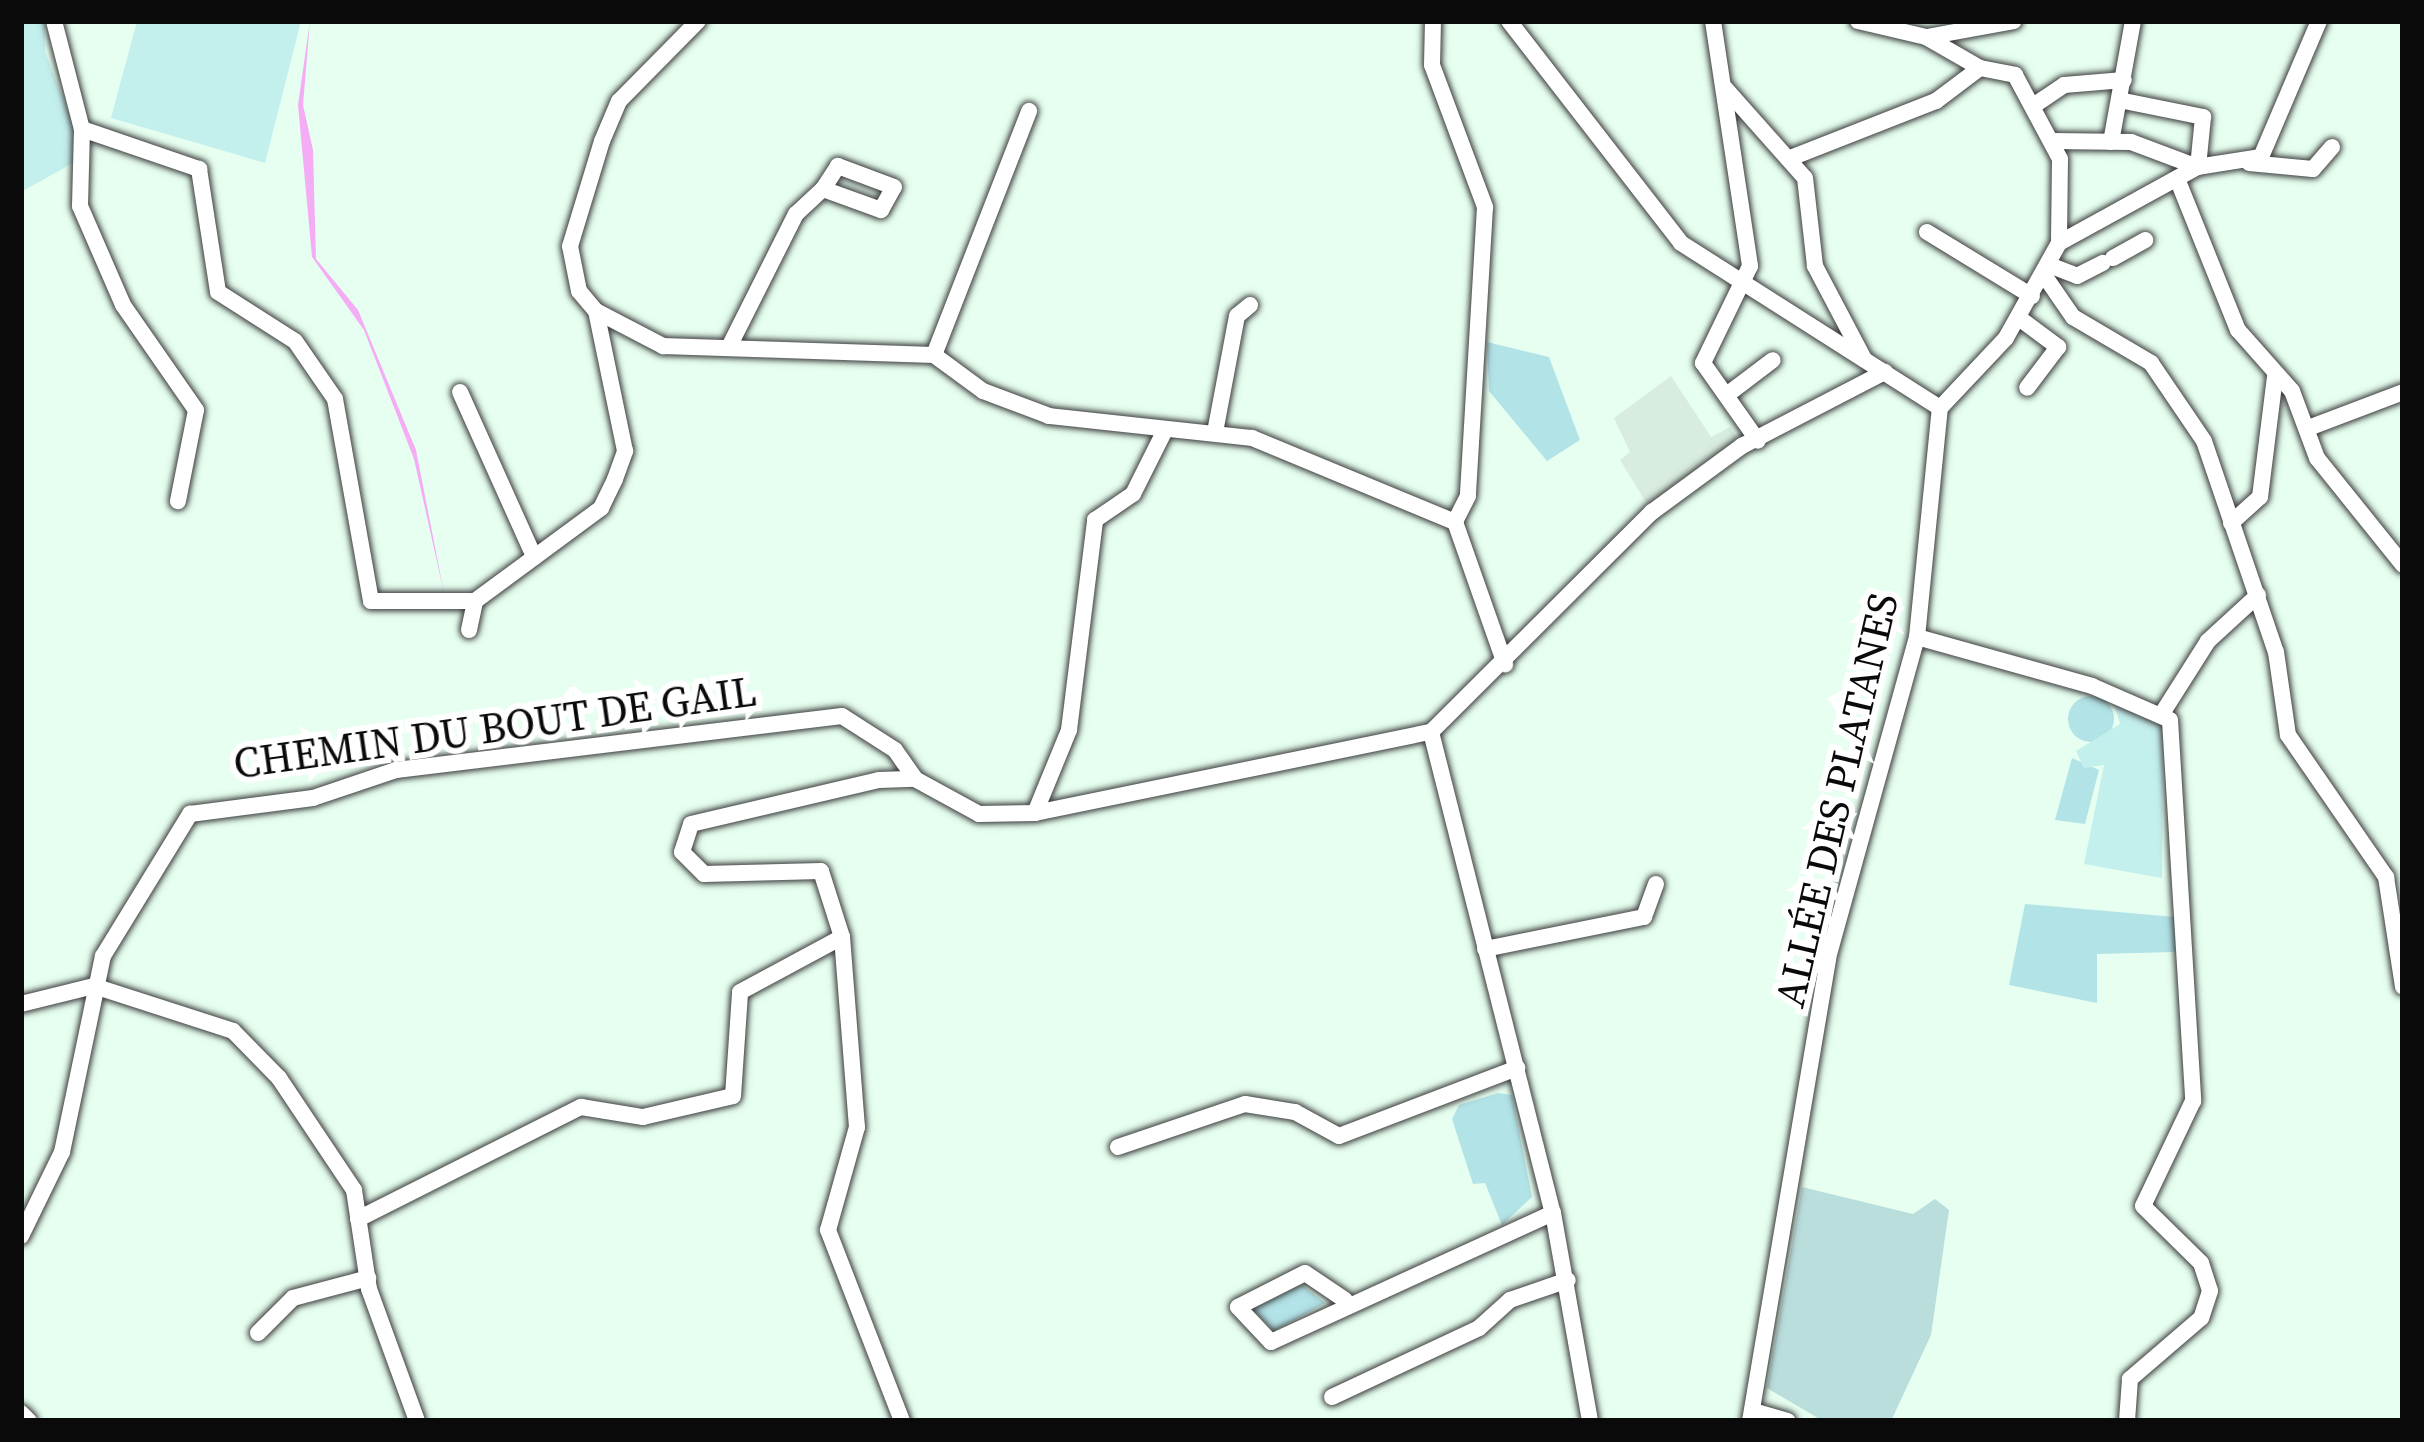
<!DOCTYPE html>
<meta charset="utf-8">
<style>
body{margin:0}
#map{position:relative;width:2424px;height:1442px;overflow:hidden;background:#e6fff0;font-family:"Source Serif 4",serif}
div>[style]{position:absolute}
.green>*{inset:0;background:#b2e3e7}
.round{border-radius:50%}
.cemetery>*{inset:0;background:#badedc}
.pitch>*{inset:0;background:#c3efed}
.plaza>*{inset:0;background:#d8ecdf}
.water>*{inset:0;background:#f4acf5}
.roads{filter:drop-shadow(0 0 3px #3d3d3d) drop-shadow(0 0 3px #3d3d3d)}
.minor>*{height:16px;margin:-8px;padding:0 8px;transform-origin:8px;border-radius:8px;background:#fff}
span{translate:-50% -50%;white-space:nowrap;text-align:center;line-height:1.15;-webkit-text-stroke:12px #fff;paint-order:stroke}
.street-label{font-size:42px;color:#0a0a0a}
.frame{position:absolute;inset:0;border:24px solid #0a0a0a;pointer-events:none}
</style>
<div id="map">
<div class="green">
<i style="clip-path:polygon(1487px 342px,1549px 357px,1580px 440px,1547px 461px,1489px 391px)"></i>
<i class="round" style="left:2068px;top:696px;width:46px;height:46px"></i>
<i style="clip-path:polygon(2072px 758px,2099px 770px,2085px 824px,2055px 820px)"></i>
<i style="clip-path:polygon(2025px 904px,2175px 917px,2175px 952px,2097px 954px,2097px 1003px,2009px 985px)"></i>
<i style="clip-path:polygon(1498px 1093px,1512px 1095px,1532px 1197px,1502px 1225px,1485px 1183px,1473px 1184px,1452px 1119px,1459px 1105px)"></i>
<i style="clip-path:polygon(1298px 1282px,1325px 1303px,1274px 1331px,1251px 1307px)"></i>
</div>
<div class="cemetery">
<i style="clip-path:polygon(1802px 1187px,1913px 1214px,1935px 1199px,1949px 1210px,1931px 1335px,1891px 1421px,1823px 1421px,1767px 1388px)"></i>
</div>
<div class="pitch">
<i style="clip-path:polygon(21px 21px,45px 21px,45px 52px,79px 139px,73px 163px,21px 192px)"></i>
<i style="clip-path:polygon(137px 21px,301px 21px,265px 163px,111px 118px)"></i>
<i style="clip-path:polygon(2114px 703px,2163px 718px,2162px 878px,2084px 864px,2104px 765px,2084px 768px,2076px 751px,2120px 724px)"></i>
</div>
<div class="plaza">
<i style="clip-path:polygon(1671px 376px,1711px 437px,1730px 427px,1742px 446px,1652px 512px,1620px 460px,1630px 452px,1614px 418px)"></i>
</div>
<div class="water">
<i style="clip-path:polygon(310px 21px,303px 105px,313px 150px,316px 259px,358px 310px,416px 450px,444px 593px,414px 459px,364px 330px,312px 257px,298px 105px)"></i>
</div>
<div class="roads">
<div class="minor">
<i style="left:54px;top:21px;width:112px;rotate:75.5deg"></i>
<i style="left:82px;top:129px;width:77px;rotate:91.5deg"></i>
<i style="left:80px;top:206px;width:108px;rotate:66.5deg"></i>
<i style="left:123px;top:305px;width:128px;rotate:55.2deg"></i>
<i style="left:196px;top:410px;width:93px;rotate:101.2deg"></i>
<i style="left:698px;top:21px;width:112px;rotate:134.6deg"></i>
<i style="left:619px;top:101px;width:43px;rotate:113deg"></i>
<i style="left:602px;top:141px;width:110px;rotate:106.9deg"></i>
<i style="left:570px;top:246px;width:46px;rotate:78.7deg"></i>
<i style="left:579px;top:291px;width:26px;rotate:50deg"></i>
<i style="left:596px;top:311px;width:76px;rotate:27.6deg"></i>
<i style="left:663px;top:346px;width:271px;rotate:1.9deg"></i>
<i style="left:934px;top:355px;width:61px;rotate:36.3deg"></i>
<i style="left:983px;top:391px;width:71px;rotate:20.7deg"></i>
<i style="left:1049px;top:416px;width:204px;rotate:6.2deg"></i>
<i style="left:1252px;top:438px;width:220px;rotate:22.5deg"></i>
<i style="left:1455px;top:522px;width:151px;rotate:70.6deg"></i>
<i style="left:1433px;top:21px;width:44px;rotate:91.3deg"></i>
<i style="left:1432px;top:65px;width:152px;rotate:69.5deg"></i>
<i style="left:1485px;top:207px;width:289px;rotate:93.4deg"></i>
<i style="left:1468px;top:496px;width:29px;rotate:117deg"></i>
<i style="left:1509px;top:21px;width:281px;rotate:52.2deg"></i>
<i style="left:1681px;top:243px;width:307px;rotate:32.5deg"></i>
<i style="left:1713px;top:21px;width:248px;rotate:81.4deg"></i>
<i style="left:1750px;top:266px;width:108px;rotate:115.9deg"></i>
<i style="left:1703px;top:363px;width:95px;rotate:54.8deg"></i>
<i style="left:1858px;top:21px;width:70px;rotate:13.2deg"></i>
<i style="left:1926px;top:37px;width:62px;rotate:29.9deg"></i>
<i style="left:1927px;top:37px;width:88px;rotate:-10.4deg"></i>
<i style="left:1725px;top:88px;width:120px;rotate:48.4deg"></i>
<i style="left:1805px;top:178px;width:89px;rotate:83.5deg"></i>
<i style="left:1815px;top:266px;width:103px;rotate:62.2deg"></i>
<i style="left:2124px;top:101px;width:81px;rotate:11.4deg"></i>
<i style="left:2203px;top:117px;width:50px;rotate:95.7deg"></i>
<i style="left:2033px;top:106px;width:37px;rotate:-34deg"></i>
<i style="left:2064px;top:85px;width:60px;rotate:-4.8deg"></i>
<i style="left:82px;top:129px;width:124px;rotate:18.9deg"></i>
<i style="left:199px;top:169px;width:124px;rotate:81.2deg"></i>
<i style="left:218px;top:292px;width:91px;rotate:32.5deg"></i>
<i style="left:295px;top:341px;width:70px;rotate:55.4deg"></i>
<i style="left:335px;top:399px;width:205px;rotate:79.9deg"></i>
<i style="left:371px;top:601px;width:104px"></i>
<i style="left:2053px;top:141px;width:78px;rotate:0.7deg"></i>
<i style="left:2131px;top:142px;width:71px;rotate:20.7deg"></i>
<i style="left:2111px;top:142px;width:123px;rotate:-79.7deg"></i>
<i style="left:1793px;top:157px;width:154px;rotate:-21.4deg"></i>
<i style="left:1936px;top:101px;width:55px;rotate:-36.9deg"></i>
<i style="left:1980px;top:68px;width:36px;rotate:11deg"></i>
<i style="left:2015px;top:75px;width:95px;rotate:61.8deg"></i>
<i style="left:2060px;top:159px;width:84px;rotate:90.7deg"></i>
<i style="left:2059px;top:243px;width:109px;rotate:119.2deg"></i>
<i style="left:2006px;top:338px;width:96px;rotate:133.3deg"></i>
<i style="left:2249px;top:163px;width:64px;rotate:5.4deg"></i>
<i style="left:2313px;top:169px;width:29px;rotate:-49deg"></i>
<i style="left:2178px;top:181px;width:161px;rotate:68.1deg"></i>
<i style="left:2238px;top:330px;width:81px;rotate:48.5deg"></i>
<i style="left:2292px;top:391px;width:72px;rotate:69.5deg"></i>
<i style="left:2317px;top:458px;width:137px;rotate:51.2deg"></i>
<i style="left:1927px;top:232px;width:123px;rotate:31.4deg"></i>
<i style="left:2059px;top:243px;width:158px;rotate:-28.8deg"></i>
<i style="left:2197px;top:167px;width:65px;rotate:-8.9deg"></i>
<i style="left:2261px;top:157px;width:148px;rotate:-66.9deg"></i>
<i style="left:2113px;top:258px;width:37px;rotate:-29deg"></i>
<i style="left:2049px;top:265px;width:30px;rotate:21deg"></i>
<i style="left:2077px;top:276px;width:29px;rotate:-27deg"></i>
<i style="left:2044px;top:275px;width:51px;rotate:55.4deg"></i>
<i style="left:2073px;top:317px;width:91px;rotate:30.5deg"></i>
<i style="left:2151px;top:363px;width:94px;rotate:55.8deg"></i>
<i style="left:2204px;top:441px;width:223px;rotate:71.2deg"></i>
<i style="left:2276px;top:652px;width:84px;rotate:81.8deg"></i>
<i style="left:2288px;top:735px;width:173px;rotate:55.4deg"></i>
<i style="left:2386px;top:877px;width:111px;rotate:81.2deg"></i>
<i style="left:2019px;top:318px;width:49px;rotate:36.6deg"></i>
<i style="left:2058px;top:347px;width:51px;rotate:127.1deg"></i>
<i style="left:729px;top:347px;width:149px;rotate:-63.3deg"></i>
<i style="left:796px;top:214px;width:37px;rotate:-43deg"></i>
<i style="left:823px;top:189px;width:62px;rotate:19.9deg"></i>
<i style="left:881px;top:210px;width:26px;rotate:-61deg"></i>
<i style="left:894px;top:187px;width:60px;rotate:-159.4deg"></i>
<i style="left:838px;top:166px;width:27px;rotate:123deg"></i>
<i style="left:934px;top:355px;width:262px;rotate:-68.7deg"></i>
<i style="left:460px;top:392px;width:181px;rotate:65.8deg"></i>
<i style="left:1728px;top:394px;width:56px;rotate:-37.1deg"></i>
<i style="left:1216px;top:427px;width:113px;rotate:-79.3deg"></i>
<i style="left:1237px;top:316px;width:17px;rotate:-40deg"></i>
<i style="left:2311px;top:427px;width:98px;rotate:-20.8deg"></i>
<i style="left:2231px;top:523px;width:39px;rotate:-42deg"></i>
<i style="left:2260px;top:497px;width:121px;rotate:-82.9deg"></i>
<i style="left:469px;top:630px;width:30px;rotate:-78deg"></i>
<i style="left:475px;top:601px;width:157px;rotate:-36.4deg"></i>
<i style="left:601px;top:508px;width:32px;rotate:-64deg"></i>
<i style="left:615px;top:479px;width:30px;rotate:-70deg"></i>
<i style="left:625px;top:451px;width:143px;rotate:-101.7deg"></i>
<i style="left:1917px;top:637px;width:182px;rotate:15.6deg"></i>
<i style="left:2092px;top:686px;width:85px;rotate:23.6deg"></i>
<i style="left:2170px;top:720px;width:382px;rotate:86.5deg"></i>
<i style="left:2193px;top:1101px;width:116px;rotate:115.5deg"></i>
<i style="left:2143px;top:1206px;width:81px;rotate:44.5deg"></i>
<i style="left:2201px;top:1263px;width:29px;rotate:72deg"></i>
<i style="left:2210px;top:1291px;width:28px;rotate:108deg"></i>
<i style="left:2201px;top:1318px;width:94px;rotate:139.3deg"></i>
<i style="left:2130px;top:1379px;width:42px;rotate:94.1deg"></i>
<i style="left:2163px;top:712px;width:84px;rotate:-57.6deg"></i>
<i style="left:2208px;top:641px;width:68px;rotate:-42.6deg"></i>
<i style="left:1431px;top:732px;width:496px;rotate:75.8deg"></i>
<i style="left:1553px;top:1213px;width:211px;rotate:79.9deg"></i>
<i style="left:1035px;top:813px;width:90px;rotate:-67.7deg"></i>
<i style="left:1069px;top:730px;width:212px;rotate:-82.9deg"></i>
<i style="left:1095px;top:520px;width:46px;rotate:-34.4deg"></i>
<i style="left:1133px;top:494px;width:72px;rotate:-63.4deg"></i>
<i style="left:842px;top:937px;width:191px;rotate:85.5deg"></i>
<i style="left:857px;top:1127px;width:107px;rotate:105.7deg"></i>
<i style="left:828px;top:1230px;width:205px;rotate:68.8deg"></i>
<i style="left:1485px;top:949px;width:162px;rotate:-11.4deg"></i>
<i style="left:1644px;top:917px;width:35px;rotate:-70deg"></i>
<i style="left:94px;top:986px;width:146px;rotate:17.9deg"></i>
<i style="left:233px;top:1031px;width:66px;rotate:45.6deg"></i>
<i style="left:279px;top:1078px;width:135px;rotate:56.2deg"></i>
<i style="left:354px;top:1190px;width:100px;rotate:81.4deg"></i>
<i style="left:369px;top:1289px;width:140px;rotate:70deg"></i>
<i style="left:21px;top:1004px;width:75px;rotate:-13.9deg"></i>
<i style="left:1118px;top:1147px;width:134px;rotate:-18.7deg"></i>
<i style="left:1245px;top:1104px;width:51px;rotate:9.1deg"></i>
<i style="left:1295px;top:1112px;width:50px;rotate:28.6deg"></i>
<i style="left:1339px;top:1136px;width:191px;rotate:-20.9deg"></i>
<i style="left:358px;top:1219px;width:250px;rotate:-26.7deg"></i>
<i style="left:581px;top:1107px;width:63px;rotate:9.2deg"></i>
<i style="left:643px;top:1117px;width:92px;rotate:-13.1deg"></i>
<i style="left:733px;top:1096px;width:104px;rotate:-86.1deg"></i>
<i style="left:740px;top:992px;width:116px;rotate:-28.3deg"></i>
<i style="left:842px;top:937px;width:69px;rotate:-107.7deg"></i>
<i style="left:821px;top:871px;width:117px;rotate:178.5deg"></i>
<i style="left:704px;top:874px;width:31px;rotate:-135deg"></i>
<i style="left:682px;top:852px;width:29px;rotate:-72deg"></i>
<i style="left:691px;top:824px;width:193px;rotate:-13.2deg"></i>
<i style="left:879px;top:780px;width:36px;rotate:-2deg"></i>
<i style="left:915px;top:779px;width:73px;rotate:28.7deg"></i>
<i style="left:979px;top:814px;width:56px;rotate:-1deg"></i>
<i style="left:1035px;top:813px;width:404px;rotate:-11.6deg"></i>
<i style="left:1431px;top:732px;width:312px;rotate:-44.9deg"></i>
<i style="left:1652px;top:512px;width:112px;rotate:-36.3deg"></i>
<i style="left:1742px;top:446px;width:161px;rotate:-27.4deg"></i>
<i style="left:21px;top:1236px;width:93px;rotate:-64deg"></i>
<i style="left:62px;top:1152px;width:200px;rotate:-78.2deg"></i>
<i style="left:103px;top:956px;width:167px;rotate:-58.5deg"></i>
<i style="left:190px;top:814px;width:124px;rotate:-7.4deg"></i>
<i style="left:313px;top:798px;width:88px;rotate:-18.6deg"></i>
<i style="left:396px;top:770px;width:449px;rotate:-6.9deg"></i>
<i style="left:842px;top:716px;width:63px;rotate:32.7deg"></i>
<i style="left:895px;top:750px;width:35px;rotate:55deg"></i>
<i style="left:1345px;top:1300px;width:48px;rotate:-146deg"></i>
<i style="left:1305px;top:1273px;width:75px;rotate:153.1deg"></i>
<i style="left:1238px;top:1307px;width:48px;rotate:46.7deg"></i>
<i style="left:1271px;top:1342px;width:310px;rotate:-24.6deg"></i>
<i style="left:258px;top:1333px;width:49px;rotate:-45deg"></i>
<i style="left:293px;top:1298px;width:78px;rotate:-14.9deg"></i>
<i style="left:1332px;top:1397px;width:162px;rotate:-25.1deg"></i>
<i style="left:1479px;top:1328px;width:42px;rotate:-42.1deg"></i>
<i style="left:1510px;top:1300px;width:61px;rotate:-19deg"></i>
<i style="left:1753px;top:1411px;width:36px;rotate:16deg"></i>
<i style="left:21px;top:1413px;width:11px;rotate:45deg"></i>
<i style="left:1750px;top:1421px;width:470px;rotate:-80.4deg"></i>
<i style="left:1828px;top:958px;width:333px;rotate:-74.5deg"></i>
<i style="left:1917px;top:637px;width:230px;rotate:-84.3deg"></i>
</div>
</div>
<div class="street-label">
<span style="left:495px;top:727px;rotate:-8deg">CHEMIN DU BOUT DE GAIL</span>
<span style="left:1836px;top:800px;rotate:-77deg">ALLÉE DES PLATANES</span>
</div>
<div class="frame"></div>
</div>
